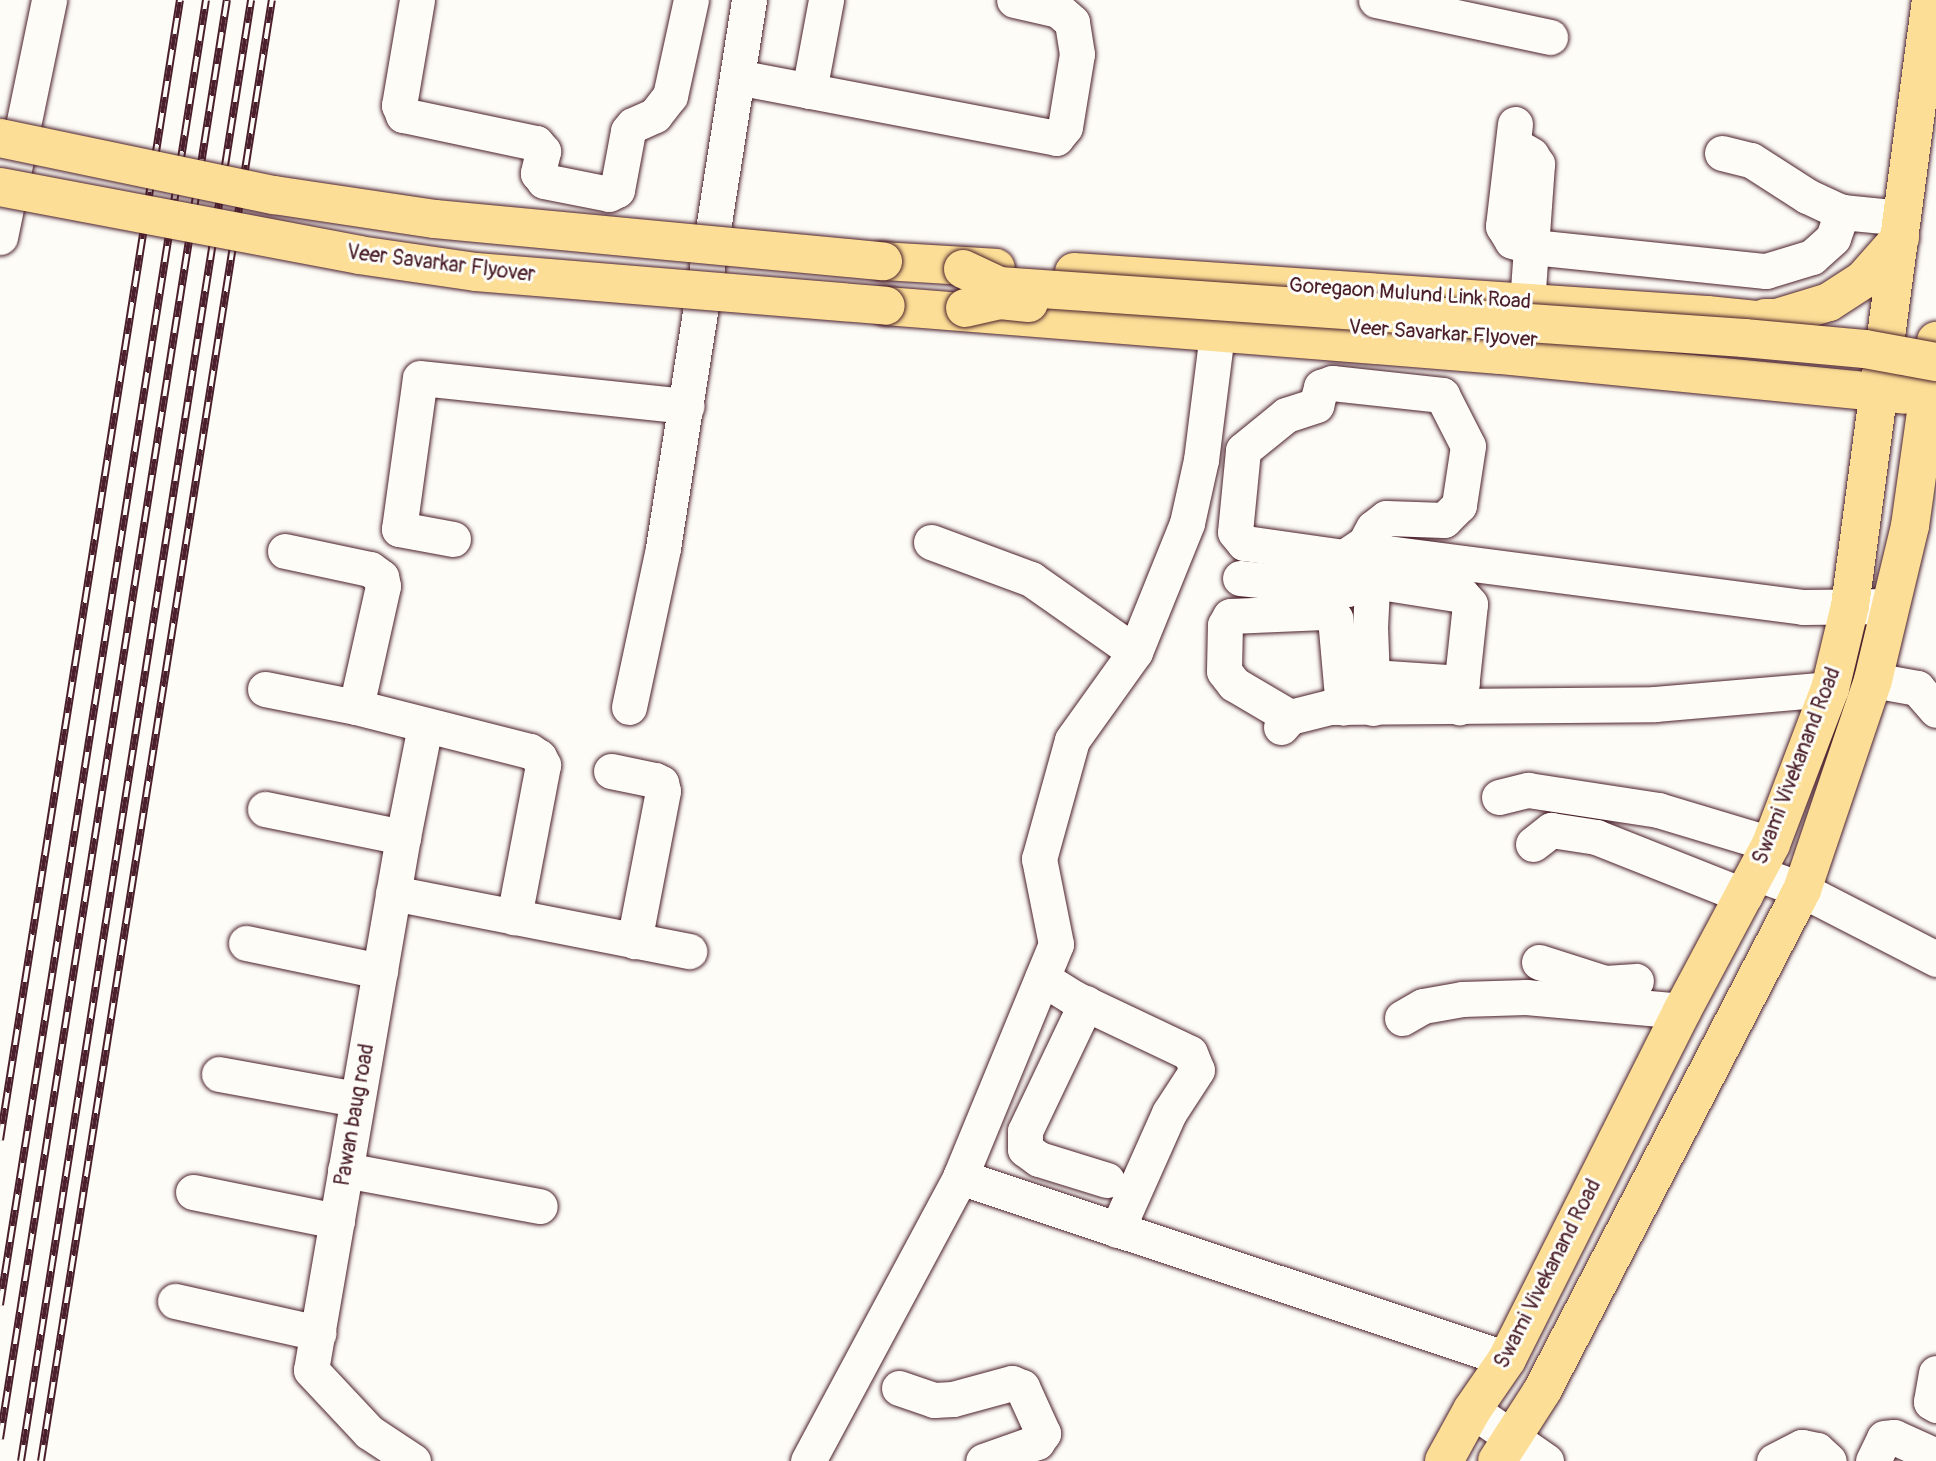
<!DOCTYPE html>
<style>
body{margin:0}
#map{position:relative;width:1936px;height:1461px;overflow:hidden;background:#fdfcf7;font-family:Pangolin,sans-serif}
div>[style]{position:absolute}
.roads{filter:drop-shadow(0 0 2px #4a1f2b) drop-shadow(0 0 2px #4a1f2b)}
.minor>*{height:35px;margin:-17.5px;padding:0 17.5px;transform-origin:17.5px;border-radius:17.5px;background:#fdfcf7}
.major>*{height:38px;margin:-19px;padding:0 19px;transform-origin:19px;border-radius:19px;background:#fcde96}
.rail>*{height:8px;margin-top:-4px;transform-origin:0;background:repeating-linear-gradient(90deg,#fdfcf7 0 16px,#4a1f2b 0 32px);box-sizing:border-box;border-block:2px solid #4a1f2b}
.bridges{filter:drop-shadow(0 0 2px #4a1f2b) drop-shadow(0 0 2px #4a1f2b)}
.major-bridge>*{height:38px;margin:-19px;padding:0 19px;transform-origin:19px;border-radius:19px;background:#fcde96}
span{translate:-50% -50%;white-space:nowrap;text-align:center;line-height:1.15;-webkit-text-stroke:6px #fdfcf7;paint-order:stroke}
.street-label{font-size:21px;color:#4a1f2b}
</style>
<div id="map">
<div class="roads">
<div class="minor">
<i style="left:417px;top:0;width:107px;rotate:99.7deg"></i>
<i style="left:399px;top:105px;width:11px;rotate:68deg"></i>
<i style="left:403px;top:115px;width:136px;rotate:11.9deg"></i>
<i style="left:536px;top:143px;width:11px;rotate:49deg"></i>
<i style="left:543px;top:151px;width:23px;rotate:103deg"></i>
<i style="left:538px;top:173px;width:10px;rotate:53deg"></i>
<i style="left:544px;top:181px;width:66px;rotate:11.3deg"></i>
<i style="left:609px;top:194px;width:9px;rotate:-27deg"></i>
<i style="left:617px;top:190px;width:60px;rotate:-79.4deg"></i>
<i style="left:628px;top:131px;width:8px;rotate:-50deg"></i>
<i style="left:633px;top:125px;width:24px;rotate:-24deg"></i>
<i style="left:655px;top:115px;width:24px;rotate:-52deg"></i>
<i style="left:670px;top:96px;width:98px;rotate:-77.7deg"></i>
<i style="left:1376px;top:0;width:178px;rotate:12deg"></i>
<i style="left:737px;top:77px;width:325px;rotate:10.8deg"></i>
<i style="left:1056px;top:138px;width:14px;rotate:-51deg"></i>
<i style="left:1065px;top:127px;width:74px;rotate:-80.7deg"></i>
<i style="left:1077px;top:54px;width:32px;rotate:-99deg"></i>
<i style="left:1072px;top:22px;width:18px;rotate:-139deg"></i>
<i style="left:1058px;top:10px;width:45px;rotate:-167.2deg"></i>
<i style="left:809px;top:91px;width:93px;rotate:-79.4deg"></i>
<i style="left:1515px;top:124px;width:103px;rotate:96.7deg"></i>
<i style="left:1503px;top:226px;width:17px;rotate:59deg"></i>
<i style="left:1512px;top:241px;width:22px;rotate:16deg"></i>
<i style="left:1533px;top:247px;width:234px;rotate:5.9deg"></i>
<i style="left:1766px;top:271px;width:48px;rotate:-16.9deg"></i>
<i style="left:1812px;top:257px;width:28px;rotate:-42deg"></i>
<i style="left:1833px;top:238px;width:28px;rotate:-71deg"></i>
<i style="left:1514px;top:145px;width:20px;rotate:30deg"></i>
<i style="left:1531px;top:155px;width:11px;rotate:56deg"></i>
<i style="left:1537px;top:164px;width:139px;rotate:94.1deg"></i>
<i style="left:1722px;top:153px;width:30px;rotate:14deg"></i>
<i style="left:1751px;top:160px;width:67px;rotate:32.7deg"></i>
<i style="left:1807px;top:196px;width:38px;rotate:25deg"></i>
<i style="left:1842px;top:212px;width:60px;rotate:5.7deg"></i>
<i style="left:0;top:237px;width:242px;rotate:-78.3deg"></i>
<i style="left:1332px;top:383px;width:111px;rotate:6.2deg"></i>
<i style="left:1442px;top:395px;width:57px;rotate:63deg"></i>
<i style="left:1468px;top:446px;width:60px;rotate:98.7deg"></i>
<i style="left:1459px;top:505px;width:21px;rotate:135deg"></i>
<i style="left:1444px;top:520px;width:58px;rotate:-178deg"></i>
<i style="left:1386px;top:518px;width:16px;rotate:142deg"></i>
<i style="left:1373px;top:528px;width:17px;rotate:118deg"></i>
<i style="left:1365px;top:543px;width:25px;rotate:146deg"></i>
<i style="left:1344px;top:557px;width:101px;rotate:-172deg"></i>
<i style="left:1244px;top:543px;width:14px;rotate:-129deg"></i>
<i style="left:1235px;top:532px;width:82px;rotate:-84.4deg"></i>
<i style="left:1243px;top:450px;width:55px;rotate:-39.1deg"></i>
<i style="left:1286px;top:415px;width:32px;rotate:-18deg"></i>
<i style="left:1316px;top:405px;width:19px;rotate:-74deg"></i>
<i style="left:1321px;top:387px;width:12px;rotate:-20deg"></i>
<i style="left:453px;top:539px;width:55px;rotate:-169.5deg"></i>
<i style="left:399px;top:529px;width:152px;rotate:-82.1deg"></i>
<i style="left:420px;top:378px;width:268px;rotate:6deg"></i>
<i style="left:931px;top:542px;width:107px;rotate:20.3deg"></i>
<i style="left:1031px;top:579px;width:127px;rotate:35.1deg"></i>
<i style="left:285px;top:551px;width:87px;rotate:12deg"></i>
<i style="left:370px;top:569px;width:14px;rotate:36deg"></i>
<i style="left:381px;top:577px;width:9px;rotate:77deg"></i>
<i style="left:383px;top:586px;width:124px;rotate:102.6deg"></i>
<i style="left:1240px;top:578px;width:108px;rotate:5.9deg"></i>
<i style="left:1347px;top:589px;width:50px;rotate:-48.3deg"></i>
<i style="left:1380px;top:552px;width:427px;rotate:7.4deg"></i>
<i style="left:1803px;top:607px;width:88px;rotate:-0.7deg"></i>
<i style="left:1372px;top:677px;width:90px;rotate:3.8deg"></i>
<i style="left:1873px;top:680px;width:45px;rotate:10.3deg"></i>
<i style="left:1917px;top:688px;width:29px;rotate:49deg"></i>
<i style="left:265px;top:689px;width:93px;rotate:11.2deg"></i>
<i style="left:356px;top:707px;width:179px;rotate:14.2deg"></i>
<i style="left:530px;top:751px;width:11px;rotate:34deg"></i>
<i style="left:539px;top:757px;width:9px;rotate:63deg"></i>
<i style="left:543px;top:765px;width:155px;rotate:100.8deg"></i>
<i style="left:629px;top:707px;width:163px;rotate:-77.9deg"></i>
<i style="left:663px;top:548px;width:555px;rotate:-81.08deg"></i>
<i style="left:1373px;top:708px;width:81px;rotate:-92.1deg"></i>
<i style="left:1370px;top:627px;width:36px;rotate:-87deg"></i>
<i style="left:1372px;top:591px;width:12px;rotate:-48deg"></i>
<i style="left:1380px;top:582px;width:83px;rotate:9deg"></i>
<i style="left:1462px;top:595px;width:12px;rotate:48deg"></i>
<i style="left:1470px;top:604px;width:104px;rotate:96.1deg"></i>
<i style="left:1290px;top:717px;width:65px;rotate:-149.5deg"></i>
<i style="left:1234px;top:684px;width:16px;rotate:-128deg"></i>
<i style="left:1224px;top:671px;width:46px;rotate:-88.8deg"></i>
<i style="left:1225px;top:625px;width:10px;rotate:-61deg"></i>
<i style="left:1230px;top:616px;width:94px;rotate:-2.4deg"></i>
<i style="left:1324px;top:612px;width:13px;rotate:29deg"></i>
<i style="left:1335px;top:618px;width:90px;rotate:84.9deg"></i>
<i style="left:1281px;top:727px;width:13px;rotate:-48deg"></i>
<i style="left:1290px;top:717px;width:41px;rotate:-14deg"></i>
<i style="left:1330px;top:707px;width:325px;rotate:-0.5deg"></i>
<i style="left:1655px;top:704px;width:176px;rotate:-4.9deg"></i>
<i style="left:611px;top:771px;width:45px;rotate:11.6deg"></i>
<i style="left:655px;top:780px;width:7px;rotate:27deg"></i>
<i style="left:661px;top:783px;width:8px;rotate:76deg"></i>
<i style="left:663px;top:791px;width:153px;rotate:100.9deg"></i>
<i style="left:1499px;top:797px;width:30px;rotate:-14deg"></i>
<i style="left:1528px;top:790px;width:132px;rotate:8.7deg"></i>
<i style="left:1658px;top:810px;width:118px;rotate:16.7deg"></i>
<i style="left:265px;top:809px;width:141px;rotate:11.5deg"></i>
<i style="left:1533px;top:844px;width:23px;rotate:-38deg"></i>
<i style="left:1551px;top:830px;width:46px;rotate:8.8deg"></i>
<i style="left:1596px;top:837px;width:160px;rotate:21.6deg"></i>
<i style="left:1756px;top:873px;width:49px;rotate:20.3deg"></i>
<i style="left:1802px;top:890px;width:151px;rotate:27.2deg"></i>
<i style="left:393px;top:893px;width:302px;rotate:11.1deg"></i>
<i style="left:246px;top:943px;width:137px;rotate:11.8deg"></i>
<i style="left:1539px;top:962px;width:69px;rotate:17.7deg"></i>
<i style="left:1605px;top:983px;width:31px;rotate:-4deg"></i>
<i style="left:1042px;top:978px;width:38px;rotate:32deg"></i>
<i style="left:1074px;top:998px;width:128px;rotate:25.4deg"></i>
<i style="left:1190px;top:1053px;width:18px;rotate:68deg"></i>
<i style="left:1197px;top:1070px;width:51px;rotate:123.1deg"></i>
<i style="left:1169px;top:1113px;width:128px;rotate:114deg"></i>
<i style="left:1086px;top:1003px;width:142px;rotate:115.5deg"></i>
<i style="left:1025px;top:1131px;width:18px;rotate:90deg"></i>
<i style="left:1025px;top:1149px;width:17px;rotate:36deg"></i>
<i style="left:1039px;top:1159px;width:71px;rotate:17.2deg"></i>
<i style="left:1402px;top:1018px;width:24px;rotate:-30deg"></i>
<i style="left:1423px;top:1006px;width:40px;rotate:-10deg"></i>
<i style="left:1462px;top:999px;width:64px;rotate:-1.8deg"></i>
<i style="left:1526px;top:997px;width:157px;rotate:5.1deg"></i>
<i style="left:219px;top:1074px;width:140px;rotate:10.3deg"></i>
<i style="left:345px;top:1170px;width:198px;rotate:10.5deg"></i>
<i style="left:960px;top:1177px;width:576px;rotate:18.4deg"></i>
<i style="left:193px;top:1192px;width:147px;rotate:11.4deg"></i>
<i style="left:175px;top:1301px;width:147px;rotate:12.6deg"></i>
<i style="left:1936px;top:1373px;width:29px;rotate:100deg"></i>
<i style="left:1931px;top:1402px;width:6px;rotate:31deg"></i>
<i style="left:899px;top:1388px;width:37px;rotate:19deg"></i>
<i style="left:934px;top:1400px;width:19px;rotate:-3deg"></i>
<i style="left:953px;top:1399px;width:61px;rotate:-15.2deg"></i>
<i style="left:1012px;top:1383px;width:11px;rotate:22deg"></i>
<i style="left:1022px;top:1387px;width:51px;rotate:65.5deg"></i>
<i style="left:1043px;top:1433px;width:11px;rotate:124deg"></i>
<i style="left:1037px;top:1442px;width:57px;rotate:160.6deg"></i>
<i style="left:1472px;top:1410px;width:90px;rotate:34.6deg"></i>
<i style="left:413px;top:1461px;width:53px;rotate:-146.6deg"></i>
<i style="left:369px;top:1432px;width:85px;rotate:-133.1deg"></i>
<i style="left:311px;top:1370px;width:541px;rotate:-80.21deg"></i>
<i style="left:403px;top:837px;width:113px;rotate:-78.8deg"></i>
<i style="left:808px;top:1461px;width:322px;rotate:-61.8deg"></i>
<i style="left:960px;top:1177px;width:252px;rotate:-67.6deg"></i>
<i style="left:1056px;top:944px;width:87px;rotate:-101.3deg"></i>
<i style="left:1039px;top:859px;width:123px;rotate:-74.5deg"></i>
<i style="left:1072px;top:740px;width:108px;rotate:-54.4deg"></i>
<i style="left:1135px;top:652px;width:139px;rotate:-68deg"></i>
<i style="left:1187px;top:523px;width:65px;rotate:-77.5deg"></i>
<i style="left:1201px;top:460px;width:127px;rotate:-82.8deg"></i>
<i style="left:1774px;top:1461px;width:31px;rotate:-27deg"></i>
<i style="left:1802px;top:1447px;width:15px;rotate:11deg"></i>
<i style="left:1817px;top:1450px;width:16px;rotate:43deg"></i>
<i style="left:1873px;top:1461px;width:25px;rotate:-64deg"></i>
<i style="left:1884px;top:1438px;width:10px;rotate:-6deg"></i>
<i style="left:1894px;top:1437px;width:46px;rotate:24.3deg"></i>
</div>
<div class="major">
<i style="left:883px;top:261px;width:113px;rotate:3.5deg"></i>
<i style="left:1074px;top:272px;width:634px;rotate:3.89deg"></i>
<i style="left:1707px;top:315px;width:89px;rotate:5.8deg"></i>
<i style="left:886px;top:306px;width:616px;rotate:4.56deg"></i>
<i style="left:1500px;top:355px;width:407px;rotate:5.6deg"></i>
<i style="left:1765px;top:318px;width:12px"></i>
<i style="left:1777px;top:318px;width:54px;rotate:-17.1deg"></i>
<i style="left:1829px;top:302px;width:40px;rotate:-32.9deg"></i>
<i style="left:1863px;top:280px;width:56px;rotate:-48.6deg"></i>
<i style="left:1444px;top:1461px;width:58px;rotate:-61.2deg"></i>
<i style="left:1472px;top:1410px;width:62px;rotate:-55.5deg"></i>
<i style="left:1507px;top:1359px;width:390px;rotate:-63.3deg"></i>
<i style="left:1682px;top:1011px;width:189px;rotate:-61.9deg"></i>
<i style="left:1771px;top:844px;width:166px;rotate:-69.2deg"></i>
<i style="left:1830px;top:689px;width:85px;rotate:-76.5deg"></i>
<i style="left:1850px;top:606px;width:611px;rotate:-82.39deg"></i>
<i style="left:1497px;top:1461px;width:83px;rotate:-57.3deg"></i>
<i style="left:1542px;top:1391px;width:564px;rotate:-62.57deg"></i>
<i style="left:1802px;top:890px;width:222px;rotate:-71.3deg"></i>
<i style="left:1873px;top:680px;width:158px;rotate:-76.5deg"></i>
<i style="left:1910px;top:526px;width:187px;rotate:-82deg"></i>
</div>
</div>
<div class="rail">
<i style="left:0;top:1140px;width:1154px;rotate:-81.03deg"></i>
<i style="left:0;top:1305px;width:1321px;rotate:-81.03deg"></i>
<i style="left:0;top:1439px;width:1457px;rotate:-81.04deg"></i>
<i style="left:21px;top:1461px;width:1479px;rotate:-81.05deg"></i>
<i style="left:41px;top:1461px;width:1479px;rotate:-81.02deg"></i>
</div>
<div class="bridges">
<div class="major-bridge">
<i style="left:0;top:138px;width:280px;rotate:11.8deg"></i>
<i style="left:274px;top:195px;width:163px;rotate:8.5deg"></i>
<i style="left:435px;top:219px;width:450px;rotate:5.4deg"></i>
<i style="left:0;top:187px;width:365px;rotate:10.7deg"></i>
<i style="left:359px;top:255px;width:118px;rotate:8.3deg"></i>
<i style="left:476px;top:272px;width:411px;rotate:4.7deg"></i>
<i style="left:963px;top:269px;width:40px;rotate:25deg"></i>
<i style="left:999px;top:286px;width:747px;rotate:3.99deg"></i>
<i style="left:1744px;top:338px;width:121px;rotate:5.2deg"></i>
<i style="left:1865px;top:349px;width:72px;rotate:10.4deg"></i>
<i style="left:965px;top:308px;width:36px;rotate:-13deg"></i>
<i style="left:1000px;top:300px;width:29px;rotate:6deg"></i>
</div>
</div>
<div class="street-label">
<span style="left:441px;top:264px;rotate:7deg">Veer Savarkar Flyover</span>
<span style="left:1410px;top:294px;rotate:4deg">Goregaon Mulund Link Road</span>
<span style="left:1443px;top:334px;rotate:4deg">Veer Savarkar Flyover</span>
<span style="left:1797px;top:766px;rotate:-69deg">Swami Vivekanand Road</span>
<span style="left:355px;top:1115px;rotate:-80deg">Pawan baug road</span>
<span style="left:1548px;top:1274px;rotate:-63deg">Swami Vivekanand Road</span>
</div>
</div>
